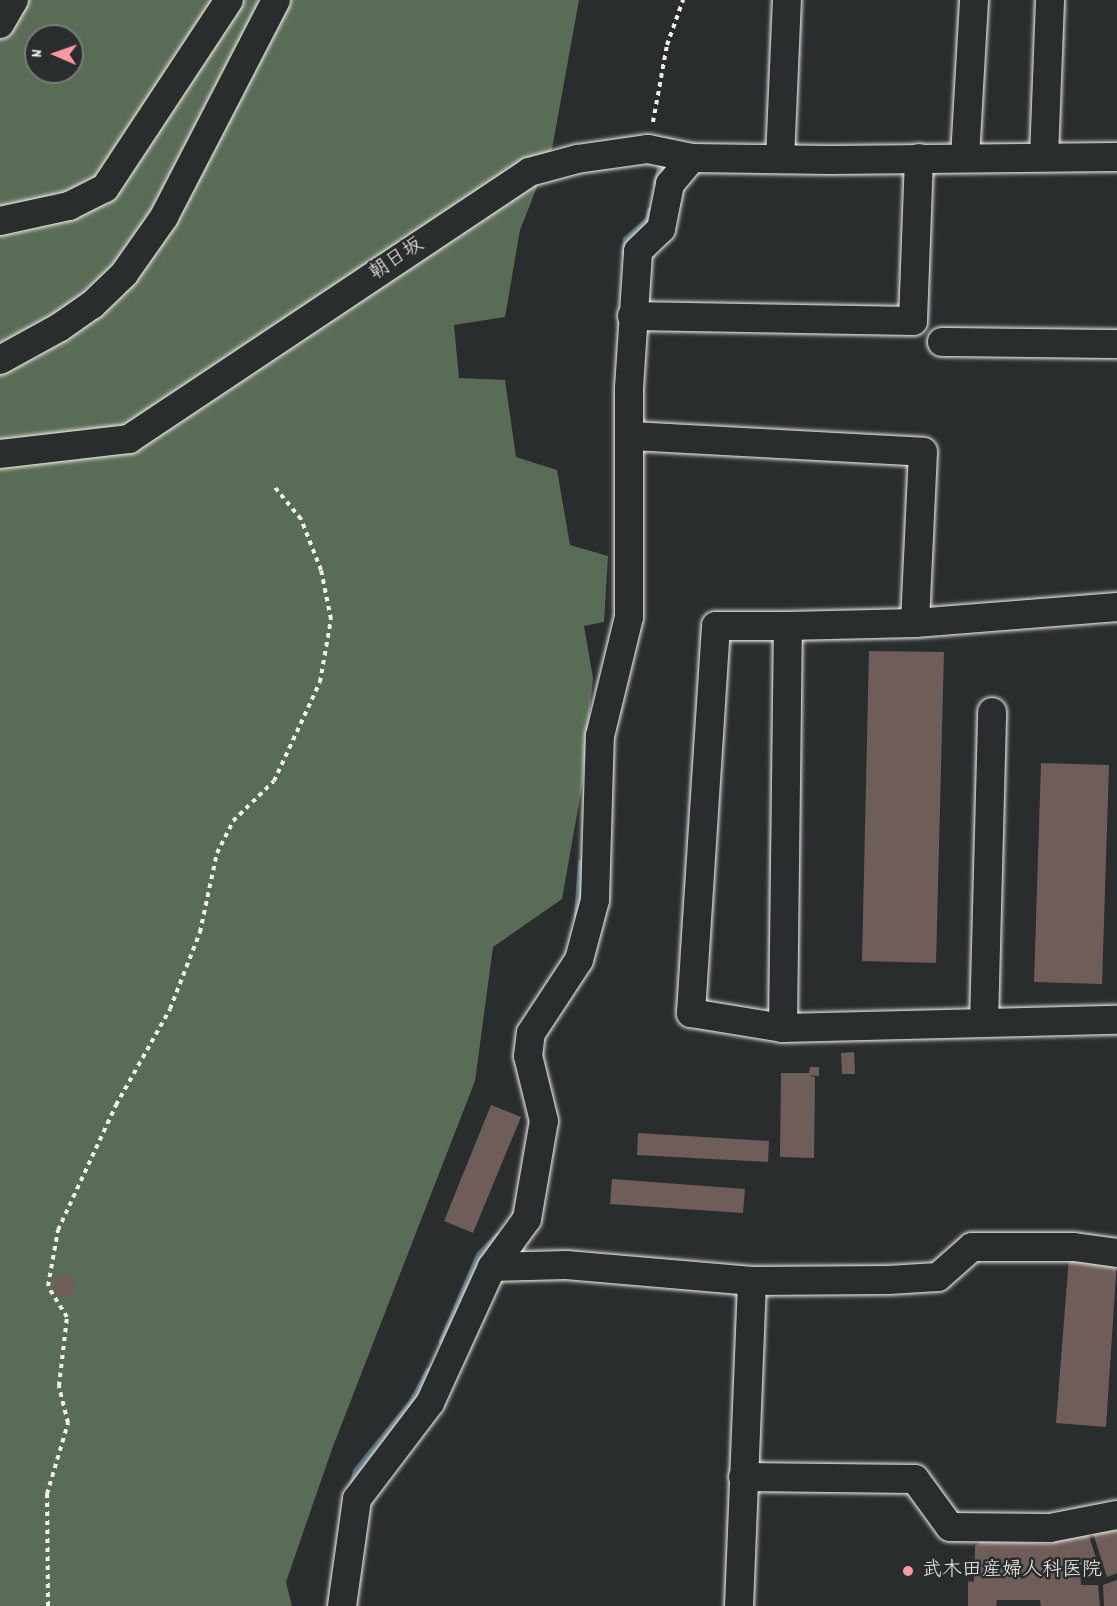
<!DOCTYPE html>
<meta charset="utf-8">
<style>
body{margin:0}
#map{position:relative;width:1117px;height:1606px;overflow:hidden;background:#2a2d2e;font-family:Dekko,"Klee One",sans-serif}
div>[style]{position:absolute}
.green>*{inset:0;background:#596c56}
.stream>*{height:8px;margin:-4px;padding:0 4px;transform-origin:4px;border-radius:4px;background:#4f6774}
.building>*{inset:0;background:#6f5d59}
.path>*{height:4px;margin-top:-2px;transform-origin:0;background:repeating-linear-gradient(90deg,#f4f1e8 0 4.5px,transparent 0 9px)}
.roads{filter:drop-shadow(0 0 2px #f4f1e8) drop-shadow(0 0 2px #f4f1e8)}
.minor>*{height:28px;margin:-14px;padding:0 14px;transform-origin:14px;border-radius:14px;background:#2a2d2e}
.dots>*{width:16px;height:16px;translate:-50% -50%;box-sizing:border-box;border:3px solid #2a2d2e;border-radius:50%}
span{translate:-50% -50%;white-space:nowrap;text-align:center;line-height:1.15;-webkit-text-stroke:5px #2a2d2e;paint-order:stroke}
.street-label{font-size:20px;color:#f4f1e8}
.poi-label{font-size:20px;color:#f4f1e8}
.left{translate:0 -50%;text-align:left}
.north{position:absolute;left:24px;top:24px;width:60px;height:60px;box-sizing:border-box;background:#2a2d2e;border:2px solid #7b7b78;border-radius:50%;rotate:272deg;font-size:16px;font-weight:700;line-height:24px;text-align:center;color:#f4f1e8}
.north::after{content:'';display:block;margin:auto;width:21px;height:27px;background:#ff9aa2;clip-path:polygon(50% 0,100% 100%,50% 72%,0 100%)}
</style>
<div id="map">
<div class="green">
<i style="clip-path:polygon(evenodd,0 0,579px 0,552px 149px,520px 230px,505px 317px,454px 325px,459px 378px,505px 380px,516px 457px,557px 470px,570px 545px,608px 556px,604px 622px,584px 626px,593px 678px,582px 786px,562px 899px,493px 947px,475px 1081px,332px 1449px,286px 1582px,292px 1606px,0 1606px,0 0,36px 36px,72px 36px,72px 72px,36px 72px,36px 36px)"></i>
</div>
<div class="stream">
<i style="left:657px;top:184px;width:16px;rotate:-76deg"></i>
<i style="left:661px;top:168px;width:13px"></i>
<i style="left:626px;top:253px;width:13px;rotate:-86deg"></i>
<i style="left:627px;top:240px;width:30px;rotate:-42deg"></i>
<i style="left:649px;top:220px;width:9px;rotate:-77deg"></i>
<i style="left:578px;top:916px;width:53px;rotate:-85.7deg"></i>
<i style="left:443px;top:1341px;width:94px;rotate:-66.7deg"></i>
<i style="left:480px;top:1255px;width:25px;rotate:-45deg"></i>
<i style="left:353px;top:1488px;width:17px;rotate:-77deg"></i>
<i style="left:357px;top:1471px;width:89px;rotate:-50.9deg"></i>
<i style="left:413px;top:1402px;width:34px;rotate:-62deg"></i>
</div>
<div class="building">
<i style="clip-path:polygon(869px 651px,944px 652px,936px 963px,862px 961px)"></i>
<i style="clip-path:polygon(1041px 763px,1109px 765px,1102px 984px,1034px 982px)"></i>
<i style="clip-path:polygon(854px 1052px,855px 1074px,842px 1074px,841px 1053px)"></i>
<i style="clip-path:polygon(810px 1067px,819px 1067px,819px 1076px,808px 1075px,815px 1077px,814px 1158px,780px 1157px,781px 1073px,809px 1073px)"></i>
<i style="clip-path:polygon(491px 1105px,521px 1117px,473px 1233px,444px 1221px)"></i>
<i style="clip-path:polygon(638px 1133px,769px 1141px,768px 1162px,637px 1155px)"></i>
<i style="clip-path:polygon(612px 1179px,745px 1189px,743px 1213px,610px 1204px)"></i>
<i style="clip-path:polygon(1069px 1257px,1117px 1260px,1106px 1427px,1056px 1423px)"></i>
<i style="clip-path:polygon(58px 1275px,70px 1275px,76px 1286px,70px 1297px,58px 1297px,52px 1287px)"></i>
<i style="clip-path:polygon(1117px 1524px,1117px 1573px,1107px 1577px,1092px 1530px)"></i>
<i style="clip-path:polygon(1088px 1533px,1097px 1561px,1080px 1565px,1081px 1585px,1098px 1585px,1100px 1606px,1041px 1606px,1040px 1600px,997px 1600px,996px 1606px,968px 1606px,968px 1581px,974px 1582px,975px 1546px,982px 1541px,1052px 1544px,1052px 1537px)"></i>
<i style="clip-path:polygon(1117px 1580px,1117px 1606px,1104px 1606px,1103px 1585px)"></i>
</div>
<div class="path">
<i style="left:653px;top:122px;width:78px;rotate:-79.7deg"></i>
<i style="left:667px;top:45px;width:48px;rotate:-70.4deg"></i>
<i style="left:48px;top:1606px;width:112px;rotate:-90.5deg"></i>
<i style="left:47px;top:1494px;width:74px;rotate:-73.5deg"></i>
<i style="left:68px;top:1423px;width:38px;rotate:-104deg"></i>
<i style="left:59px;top:1386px;width:69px;rotate:-83.4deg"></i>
<i style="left:67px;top:1317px;width:36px;rotate:-122deg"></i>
<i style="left:48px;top:1286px;width:57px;rotate:-79.9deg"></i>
<i style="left:58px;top:1230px;width:138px;rotate:-65.1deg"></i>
<i style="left:116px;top:1105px;width:110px;rotate:-60.6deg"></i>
<i style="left:170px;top:1009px;width:83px;rotate:-68.7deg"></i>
<i style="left:200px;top:932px;width:81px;rotate:-77.9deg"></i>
<i style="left:217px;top:853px;width:36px;rotate:-63deg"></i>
<i style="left:233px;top:821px;width:57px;rotate:-44.3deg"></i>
<i style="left:274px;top:781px;width:109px;rotate:-65.1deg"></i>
<i style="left:320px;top:682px;width:64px;rotate:-80.1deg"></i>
<i style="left:331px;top:619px;width:50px;rotate:-101.5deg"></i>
<i style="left:321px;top:570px;width:55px;rotate:-111.4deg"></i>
<i style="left:301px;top:519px;width:45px;rotate:-129.6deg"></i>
</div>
<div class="roads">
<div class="minor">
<i style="left:0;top:24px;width:28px;rotate:-60deg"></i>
<i style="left:965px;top:157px;width:157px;rotate:-86.7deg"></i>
<i style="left:1044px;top:157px;width:157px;rotate:-87.8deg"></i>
<i style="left:780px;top:159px;width:159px;rotate:-87.5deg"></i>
<i style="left:0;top:221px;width:71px;rotate:-12.3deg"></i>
<i style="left:69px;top:206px;width:40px;rotate:-26.6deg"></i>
<i style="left:105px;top:188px;width:225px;rotate:-56.6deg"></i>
<i style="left:632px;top:316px;width:281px;rotate:1deg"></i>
<i style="left:913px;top:321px;width:163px;rotate:-87.9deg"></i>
<i style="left:942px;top:342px;width:175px;rotate:0.7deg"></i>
<i style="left:0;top:360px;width:68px;rotate:-28.8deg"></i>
<i style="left:60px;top:327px;width:39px;rotate:-35deg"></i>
<i style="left:92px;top:305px;width:45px;rotate:-44.1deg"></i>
<i style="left:124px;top:274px;width:70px;rotate:-54.9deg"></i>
<i style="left:164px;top:217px;width:244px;rotate:-62.7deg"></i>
<i style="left:632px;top:436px;width:291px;rotate:3.1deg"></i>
<i style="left:923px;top:452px;width:171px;rotate:92.7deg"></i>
<i style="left:0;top:454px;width:130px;rotate:-6.6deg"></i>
<i style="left:129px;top:439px;width:481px;rotate:-33.7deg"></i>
<i style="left:529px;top:172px;width:50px;rotate:-15.2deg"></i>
<i style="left:577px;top:159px;width:72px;rotate:-8deg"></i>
<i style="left:648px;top:149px;width:45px;rotate:11.6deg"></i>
<i style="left:692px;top:158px;width:138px;rotate:0.8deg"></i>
<i style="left:830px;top:160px;width:287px;rotate:-0.6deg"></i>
<i style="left:788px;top:626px;width:72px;rotate:180deg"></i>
<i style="left:716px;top:626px;width:388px;rotate:93.7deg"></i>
<i style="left:691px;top:1013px;width:93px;rotate:9.3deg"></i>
<i style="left:783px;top:1028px;width:334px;rotate:-1.4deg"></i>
<i style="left:984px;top:1023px;width:311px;rotate:-88.5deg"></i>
<i style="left:783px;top:1028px;width:402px;rotate:-89.3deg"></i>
<i style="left:788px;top:626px;width:127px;rotate:-1.4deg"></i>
<i style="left:915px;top:623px;width:203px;rotate:-4.5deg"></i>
<i style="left:492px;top:1267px;width:74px;rotate:-1.5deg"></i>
<i style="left:566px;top:1265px;width:187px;rotate:4.9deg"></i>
<i style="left:752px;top:1281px;width:136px;rotate:-0.4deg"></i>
<i style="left:888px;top:1280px;width:50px;rotate:-3.4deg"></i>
<i style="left:938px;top:1277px;width:45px;rotate:-41.4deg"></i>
<i style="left:972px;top:1247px;width:102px"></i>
<i style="left:1074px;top:1247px;width:43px;rotate:7.9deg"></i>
<i style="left:743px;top:1477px;width:172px;rotate:0.7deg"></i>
<i style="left:915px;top:1479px;width:59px;rotate:53.9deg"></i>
<i style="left:950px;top:1527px;width:100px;rotate:0.6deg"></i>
<i style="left:1050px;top:1528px;width:68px;rotate:-11deg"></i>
<i style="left:342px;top:1606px;width:108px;rotate:-82deg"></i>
<i style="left:357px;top:1499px;width:121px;rotate:-52.8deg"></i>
<i style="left:430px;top:1403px;width:149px;rotate:-65.5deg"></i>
<i style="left:492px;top:1267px;width:59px;rotate:-53.9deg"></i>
<i style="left:527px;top:1219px;width:99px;rotate:-80.2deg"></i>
<i style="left:544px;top:1121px;width:67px;rotate:-103.8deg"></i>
<i style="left:528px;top:1056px;width:23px;rotate:-83deg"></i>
<i style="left:531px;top:1033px;width:87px;rotate:-56.7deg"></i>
<i style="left:579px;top:960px;width:62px;rotate:-75.1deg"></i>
<i style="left:595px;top:900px;width:164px;rotate:-88.3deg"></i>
<i style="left:600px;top:736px;width:122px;rotate:-76.3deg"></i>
<i style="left:629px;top:617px;width:229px;rotate:-90deg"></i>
<i style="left:629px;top:388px;width:137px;rotate:-86.2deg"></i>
<i style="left:638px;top:251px;width:32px;rotate:-44deg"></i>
<i style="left:661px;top:229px;width:46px;rotate:-78.7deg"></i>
<i style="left:670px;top:184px;width:34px;rotate:-50deg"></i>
<i style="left:739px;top:1606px;width:325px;rotate:-87.7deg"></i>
</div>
</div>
<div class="dots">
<i style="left:908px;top:1571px;background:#ff9aa2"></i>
</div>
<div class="street-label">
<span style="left:397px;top:260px;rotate:-34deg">朝日坂</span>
</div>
<div class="poi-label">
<span class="left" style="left:922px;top:1571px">武木田産婦人科医院</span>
</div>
<div class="north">N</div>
</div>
